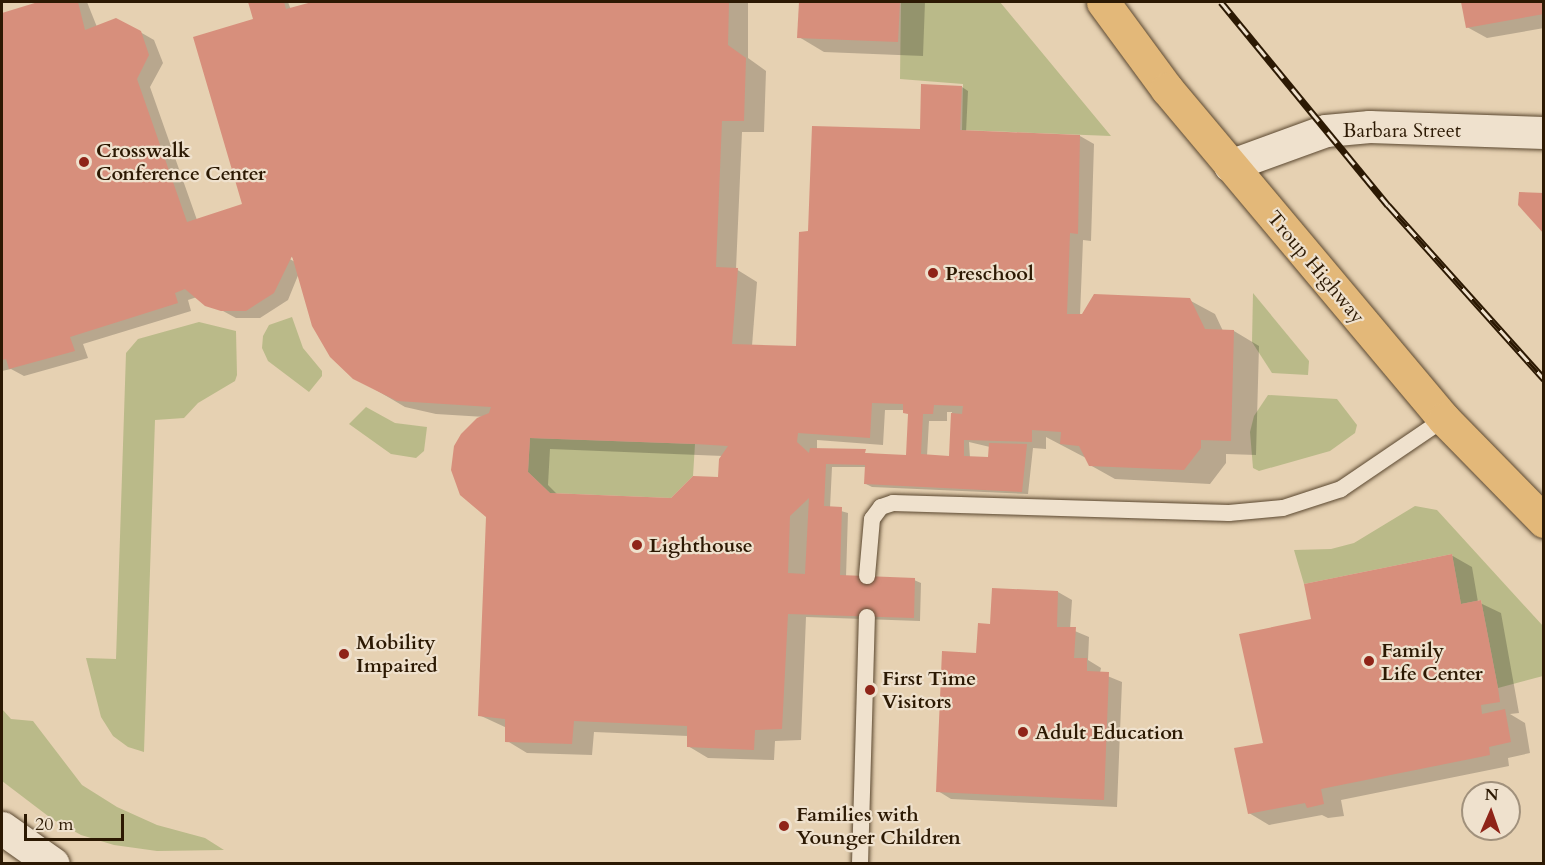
<!DOCTYPE html>
<style>
body{margin:0}
#map{position:relative;width:1545px;height:865px;overflow:hidden;background:#e6d1b2;font-family:Cardo,serif}
div>[style]{position:absolute}
.green>*{inset:0;background:#baba89}
.shadow>*{inset:0;background:#0003}
.building>*{inset:0;background:#d78f7c}
.roads{filter:drop-shadow(0 0 2px #5a472f) drop-shadow(0 0 2px #5a472f)}
.service>*{height:16px;margin:-8px;padding:0 8px;transform-origin:8px;border-radius:8px;background:#efe1cd}
.minor>*{height:32px;margin:-16px;padding:0 16px;transform-origin:16px;border-radius:16px;background:#efe1cd}
.tertiary>*{height:33px;margin:-16.5px;padding:0 16.5px;transform-origin:16.5px;border-radius:16.5px;background:#efe1cd}
.primary>*{height:33px;margin:-16.5px;padding:0 16.5px;transform-origin:16.5px;border-radius:16.5px;background:#e3b879}
.rail>*{height:7px;margin-top:-3.5px;transform-origin:0;background:repeating-linear-gradient(90deg,#efe1cd 0 14px,#2c1903 0 28px);box-sizing:border-box;border-block:2px solid #2c1903}
.dots>*{width:16px;height:16px;translate:-50% -50%;box-sizing:border-box;border:3px solid #efe1cd;border-radius:50%}
span{translate:-50% -50%;white-space:nowrap;text-align:center;line-height:1.15;-webkit-text-stroke:4.5px #efe1cd;paint-order:stroke}
.street-label{font-size:20px;color:#2c1903}
.poi-label{font-size:20px;color:#2c1903;font-weight:700}
.left{translate:0 -50%;text-align:left}
.frame{position:absolute;inset:0;border:3px solid #2c1903;pointer-events:none}
.north{position:absolute;left:1461px;top:781px;width:60px;height:60px;box-sizing:border-box;background:#efe1cd;border:2px solid #a1917c;border-radius:50%;rotate:2deg;font-size:16px;font-weight:700;line-height:24px;text-align:center;color:#2c1903}
.north::after{content:'';display:block;margin:auto;width:21px;height:27px;background:#8f2418;clip-path:polygon(50% 0,100% 100%,50% 72%,0 100%)}
.scale{position:absolute;left:24px;top:814px;width:100px;height:27px;box-sizing:border-box;border:3px solid #2c1903;border-top:0;padding-left:8px;font-size:18px;line-height:21px;white-space:nowrap;color:#2c1903;-webkit-text-stroke:4px #efe1cd;paint-order:stroke}
</style>
<div id="map">
<div class="green">
<i style="clip-path:polygon(901px 2px,1000px 2px,1111px 136px,962px 130px,963px 84px,900px 79px)"></i>
<i style="clip-path:polygon(1253px 293px,1309px 361px,1308px 375px,1272px 373px,1252px 342px)"></i>
<i style="clip-path:polygon(292px 317px,303px 348px,322px 371px,322px 376px,309px 392px,268px 361px,262px 348px,263px 336px,269px 325px)"></i>
<i style="clip-path:polygon(199px 322px,236px 331px,237px 375px,235px 381px,198px 403px,184px 418px,155px 420px,144px 752px,128px 747px,113px 736px,101px 717px,86px 658px,116px 659px,126px 353px,138px 339px)"></i>
<i style="clip-path:polygon(1268px 395px,1337px 399px,1357px 425px,1355px 433px,1330px 451px,1259px 471px,1253px 468px,1250px 432px,1254px 416px)"></i>
<i style="clip-path:polygon(366px 407px,395px 423px,427px 427px,424px 451px,416px 458px,391px 454px,349px 424px)"></i>
<i style="clip-path:polygon(530px 438px,695px 444px,693px 476px,671px 498px,550px 493px,528px 472px)"></i>
<i style="clip-path:polygon(1415px 506px,1437px 510px,1543px 626px,1543px 676px,1498px 688px,1481px 600px,1461px 604px,1452px 554px,1304px 584px,1294px 550px,1331px 549px,1354px 543px)"></i>
<i style="clip-path:polygon(2px 709px,11px 719px,33px 721px,82px 785px,117px 807px,157px 825px,205px 838px,224px 850px,157px 851px,114px 845px,81px 835px,52px 819px,2px 781px)"></i>
</div>
<div class="shadow">
<i style="clip-path:polygon(evenodd,43px 2px,87px 2px,97px 27px,140px 32px,154px 40px,163px 63px,150px 87px,197px 220px,244px 205px,257px 20px,249px 2px,288px 2px,291px 10px,319px 2px,748px 2px,748px 58px,766px 71px,764px 132px,742px 132px,736px 269px,757px 282px,752px 346px,800px 350px,810px 232px,927px 131px,962px 87px,968px 91px,966px 133px,1080px 136px,1094px 144px,1091px 241px,1083px 240px,1080px 316px,1189px 300px,1215px 314px,1223px 331px,1234px 331px,1259px 346px,1256px 455px,1226px 454px,1226px 463px,1210px 484px,1115px 479px,1090px 465px,1086px 458px,1046px 437px,1046px 449px,1033px 448px,1028px 494px,872px 487px,866px 484px,866px 467px,832px 467px,830px 508px,848px 513px,846px 577px,914px 580px,921px 583px,920px 621px,806px 617px,801px 740px,775px 741px,774px 760px,708px 758px,688px 746px,688px 736px,594px 732px,592px 755px,527px 753px,507px 741px,507px 728px,479px 715px,487px 516px,485px 417px,436px 414px,405px 407px,354px 377px,299px 273px,288px 300px,260px 318px,236px 318px,197px 297px,188px 300px,191px 311px,83px 344px,88px 358px,24px 376px,11px 369px,2px 371px,2px 15px,43px 2px,283px 252px,295px 259px,295px 262px,281px 254px,283px 252px,43px 2px,885px 410px,905px 410px,910px 415px,908px 457px,817px 449px,817px 440px,883px 445px,885px 410px,43px 2px,947px 412px,952px 412px,950px 457px,927px 456px,929px 421px,947px 421px,947px 412px,43px 2px,969px 442px,990px 447px,990px 459px,970px 458px,969px 442px,43px 2px,550px 449px,723px 456px,719px 478px,672px 500px,558px 495px,548px 485px,550px 449px)"></i>
<i style="clip-path:polygon(800px 2px,925px 2px,923px 56px,824px 52px,799px 37px)"></i>
<i style="clip-path:polygon(1463px 2px,1544px 2px,1544px 28px,1487px 38px,1467px 27px)"></i>
<i style="clip-path:polygon(1451px 555px,1472px 567px,1478px 602px,1501px 613px,1519px 713px,1510px 714px,1525px 723px,1530px 753px,1508px 758px,1509px 766px,1341px 800px,1344px 816px,1328px 818px,1322px 815px,1269px 825px,1249px 813px,1264px 744px,1313px 620px)"></i>
<i style="clip-path:polygon(1058px 592px,1072px 600px,1070px 629px,1089px 637px,1088px 660px,1101px 668px,1100px 673px,1122px 682px,1117px 807px,951px 799px,938px 791px,978px 654px,992px 625px)"></i>
</div>
<div class="building">
<i style="clip-path:polygon(evenodd,38px 2px,78px 2px,85px 30px,116px 18px,141px 31px,149px 55px,137px 79px,187px 222px,242px 204px,193px 37px,253px 19px,248px 2px,284px 2px,286px 9px,312px 2px,729px 2px,728px 45px,746px 58px,744px 121px,722px 121px,716px 267px,738px 268px,732px 344px,796px 346px,799px 232px,808px 231px,812px 126px,920px 129px,921px 84px,962px 86px,960px 130px,1080px 135px,1078px 234px,1070px 233px,1067px 314px,1082px 314px,1094px 294px,1190px 298px,1205px 329px,1234px 330px,1231px 441px,1201px 440px,1201px 448px,1184px 470px,1089px 466px,1079px 446px,1060px 444px,1061px 432px,1032px 430px,1032px 442px,964px 440px,964px 456px,988px 457px,989px 443px,1027px 444px,1022px 492px,864px 484px,865px 465px,826px 464px,824px 506px,842px 507px,840px 575px,915px 578px,914px 618px,788px 614px,782px 729px,755px 730px,754px 750px,687px 747px,687px 726px,574px 721px,572px 744px,505px 742px,505px 719px,478px 716px,486px 517px,460px 495px,451px 470px,454px 446px,461px 434px,477px 418px,489px 413px,491px 407px,397px 401px,353px 379px,330px 357px,312px 326px,292px 256px,274px 293px,246px 311px,221px 311px,205px 306px,185px 289px,175px 293px,178px 303px,70px 337px,75px 351px,9px 369px,6px 359px,2px 360px,2px 13px,38px 2px,872px 403px,903px 404px,903px 413px,908px 414px,933px 414px,934px 405px,963px 406px,962px 414px,951px 413px,949px 456px,921px 454px,923px 414px,908px 414px,906px 455px,865px 453px,866px 449px,810px 448px,809px 453px,797px 442px,798px 433px,870px 438px,872px 403px,38px 2px,530px 438px,695px 444px,728px 446px,719px 459px,718px 477px,693px 476px,671px 498px,550px 493px,528px 472px,530px 438px,38px 2px,809px 498px,805px 574px,788px 573px,790px 516px,809px 498px)"></i>
<i style="clip-path:polygon(799px 2px,900px 2px,898px 42px,797px 38px)"></i>
<i style="clip-path:polygon(1461px 2px,1544px 2px,1544px 14px,1466px 28px)"></i>
<i style="clip-path:polygon(1519px 192px,1544px 193px,1544px 234px,1518px 205px)"></i>
<i style="clip-path:polygon(1452px 554px,1461px 604px,1481px 600px,1498px 688px,1500px 702px,1481px 705px,1482px 714px,1505px 709px,1511px 742px,1489px 747px,1490px 755px,1321px 789px,1324px 804px,1307px 808px,1305px 803px,1248px 814px,1234px 748px,1263px 743px,1239px 634px,1311px 619px,1304px 584px)"></i>
<i style="clip-path:polygon(992px 588px,1058px 591px,1057px 627px,1076px 627px,1074px 658px,1087px 658px,1087px 671px,1109px 672px,1104px 800px,936px 792px,942px 651px,976px 653px,978px 623px,990px 624px)"></i>
</div>
<div class="roads">
<div class="service">
<i style="left:867px;top:576px;width:57px;rotate:-85deg"></i>
<i style="left:872px;top:519px;width:15px;rotate:-53deg"></i>
<i style="left:881px;top:507px;width:13px;rotate:-18deg"></i>
<i style="left:893px;top:503px;width:336px;rotate:1.7deg"></i>
<i style="left:1229px;top:513px;width:54px;rotate:-5.3deg"></i>
<i style="left:1283px;top:508px;width:61px;rotate:-18.1deg"></i>
<i style="left:1341px;top:489px;width:125px;rotate:-34.2deg"></i>
<i style="left:860px;top:864px;width:247px;rotate:-88.4deg"></i>
</div>
<div class="minor">
<i style="left:1230px;top:166px;width:102px;rotate:-20deg"></i>
<i style="left:1326px;top:131px;width:44px;rotate:-5.2deg"></i>
<i style="left:1370px;top:127px;width:174px;rotate:2deg"></i>
</div>
<div class="tertiary">
<i style="left:2px;top:828px;width:62px;rotate:35.2deg"></i>
</div>
<div class="primary">
<i style="left:1103px;top:2px;width:108px;rotate:53.7deg"></i>
<i style="left:1167px;top:89px;width:431px;rotate:50deg"></i>
<i style="left:1444px;top:419px;width:143px;rotate:45.6deg"></i>
</div>
</div>
<div class="rail">
<i style="left:1221px;top:2px;width:263px;rotate:50.6deg"></i>
<i style="left:1388px;top:205px;width:234px;rotate:48.1deg"></i>
</div>
<div class="dots">
<i style="left:84px;top:162px;background:#8f2418"></i>
<i style="left:933px;top:273px;background:#8f2418"></i>
<i style="left:637px;top:545px;background:#8f2418"></i>
<i style="left:344px;top:654px;background:#8f2418"></i>
<i style="left:1369px;top:661px;background:#8f2418"></i>
<i style="left:870px;top:690px;background:#8f2418"></i>
<i style="left:1023px;top:732px;background:#8f2418"></i>
<i style="left:784px;top:826px;background:#8f2418"></i>
</div>
<div class="street-label">
<span style="left:1402px;top:130px">Barbara Street</span>
<span style="left:1316px;top:267px;rotate:50deg">Troup Highway</span>
</div>
<div class="poi-label">
<span class="left" style="left:96px;top:162px">Crosswalk<br>Conference Center</span>
<span class="left" style="left:945px;top:273px">Preschool</span>
<span class="left" style="left:649px;top:545px">Lighthouse</span>
<span class="left" style="left:356px;top:654px">Mobility<br>Impaired</span>
<span class="left" style="left:1381px;top:662px">Family<br>Life Center</span>
<span class="left" style="left:882px;top:690px">First Time<br>Visitors</span>
<span class="left" style="left:1035px;top:732px">Adult Education</span>
<span class="left" style="left:796px;top:826px">Families with<br>Younger Children</span>
</div>
<div class="frame"></div>
<div class="north">N</div>
<div class="scale">20 m</div>
</div>
